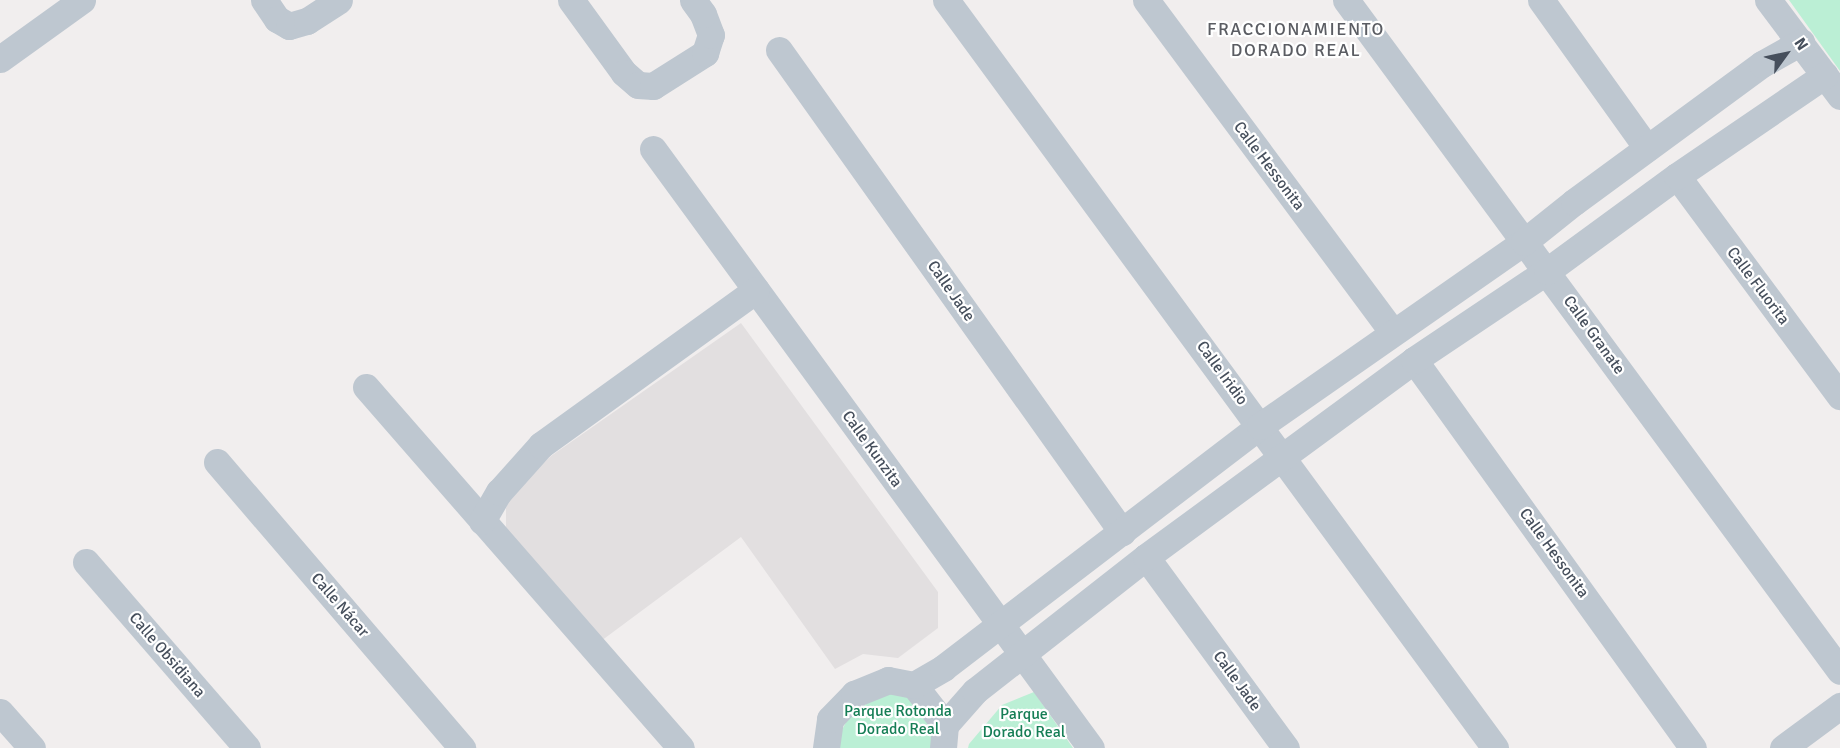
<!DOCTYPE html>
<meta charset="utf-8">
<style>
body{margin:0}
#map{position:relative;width:1840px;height:748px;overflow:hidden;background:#f1eeee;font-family:Signika,sans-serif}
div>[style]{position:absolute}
.education>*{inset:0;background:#e2dfe0}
.green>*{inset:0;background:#bbefd5}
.minor>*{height:27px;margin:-13.5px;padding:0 13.5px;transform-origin:13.5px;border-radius:13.5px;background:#bec7d0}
span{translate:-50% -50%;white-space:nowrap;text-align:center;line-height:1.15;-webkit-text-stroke:4.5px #fff;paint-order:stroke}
.street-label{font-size:16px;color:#464f5c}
.park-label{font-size:16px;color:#167e56}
.neighbourhood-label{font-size:18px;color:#5b5d63;letter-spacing:1.5px}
.north{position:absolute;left:1756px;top:24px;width:60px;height:60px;-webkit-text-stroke:4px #fff;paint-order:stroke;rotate:57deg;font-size:16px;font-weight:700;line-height:24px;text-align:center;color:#464f5c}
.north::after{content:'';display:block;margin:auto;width:21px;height:27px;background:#464f5c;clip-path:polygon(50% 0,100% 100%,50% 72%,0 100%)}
</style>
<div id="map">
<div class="education">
<i style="clip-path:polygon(741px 323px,938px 592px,938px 628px,898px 658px,863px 654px,835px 669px,741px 537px,601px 641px,506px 533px,506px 508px,515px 489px,551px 456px)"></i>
</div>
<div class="green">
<i style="clip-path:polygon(1789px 0,1840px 0,1840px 71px)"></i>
<i style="clip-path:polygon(913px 690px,930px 716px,938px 748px,833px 748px,848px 718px,879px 694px)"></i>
<i style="clip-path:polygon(1034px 692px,1073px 748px,968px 748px,969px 744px,1002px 705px)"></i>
</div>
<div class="minor">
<i style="left:264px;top:0;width:23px;rotate:56deg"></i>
<i style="left:277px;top:19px;width:14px;rotate:30deg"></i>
<i style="left:289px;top:26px;width:19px;rotate:-16deg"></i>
<i style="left:307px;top:21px;width:38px;rotate:-33deg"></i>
<i style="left:571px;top:0;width:90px;rotate:54deg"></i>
<i style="left:624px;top:73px;width:18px;rotate:41deg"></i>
<i style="left:638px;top:85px;width:15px;rotate:4deg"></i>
<i style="left:653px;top:86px;width:62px;rotate:-32.4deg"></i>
<i style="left:705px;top:53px;width:19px;rotate:-72deg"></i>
<i style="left:711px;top:35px;width:22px;rotate:-111deg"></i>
<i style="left:703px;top:14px;width:17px;rotate:-126deg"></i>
<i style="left:946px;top:0;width:928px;rotate:53.72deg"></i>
<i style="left:1146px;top:0;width:414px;rotate:53.4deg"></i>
<i style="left:1346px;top:0;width:833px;rotate:53.64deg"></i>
<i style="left:1541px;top:0;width:182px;rotate:54.4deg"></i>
<i style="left:1768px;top:0;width:120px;rotate:53.1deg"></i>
<i style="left:779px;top:50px;width:592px;rotate:54.56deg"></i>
<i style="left:0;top:59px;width:101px;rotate:-35.7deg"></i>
<i style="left:653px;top:149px;width:742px;rotate:53.83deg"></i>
<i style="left:1677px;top:176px;width:274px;rotate:53.5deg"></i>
<i style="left:1414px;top:360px;width:478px;rotate:54.3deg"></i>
<i style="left:366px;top:387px;width:479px;rotate:48.9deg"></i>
<i style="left:217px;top:462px;width:377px;rotate:49.4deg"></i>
<i style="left:482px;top:521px;width:34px;rotate:-60deg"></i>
<i style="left:499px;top:492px;width:63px;rotate:-48.2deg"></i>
<i style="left:541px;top:445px;width:265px;rotate:-35.8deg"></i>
<i style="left:1146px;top:557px;width:237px;rotate:53.8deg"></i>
<i style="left:86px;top:562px;width:246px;rotate:49.1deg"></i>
<i style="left:914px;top:685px;width:51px;rotate:52.2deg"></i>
<i style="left:0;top:712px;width:48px;rotate:48.4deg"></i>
<i style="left:826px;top:748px;width:29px;rotate:-82deg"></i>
<i style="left:830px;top:719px;width:35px;rotate:-46deg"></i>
<i style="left:854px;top:694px;width:37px;rotate:-22deg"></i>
<i style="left:888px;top:680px;width:26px;rotate:11deg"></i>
<i style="left:914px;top:685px;width:34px;rotate:-30deg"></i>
<i style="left:943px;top:668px;width:399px;rotate:-37.4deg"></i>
<i style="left:1260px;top:426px;width:322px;rotate:-34.9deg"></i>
<i style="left:1524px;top:242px;width:64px;rotate:-38.7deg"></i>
<i style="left:1574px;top:202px;width:233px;rotate:-36.3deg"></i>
<i style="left:1762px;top:64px;width:45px;rotate:-29.4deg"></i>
<i style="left:943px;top:748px;width:23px;rotate:-85deg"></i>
<i style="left:945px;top:725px;width:45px;rotate:-48.6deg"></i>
<i style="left:975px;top:691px;width:217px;rotate:-38.1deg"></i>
<i style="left:1146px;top:557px;width:333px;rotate:-36.3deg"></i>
<i style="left:1414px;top:360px;width:160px;rotate:-33.8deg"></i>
<i style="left:1547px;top:271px;width:161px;rotate:-36.2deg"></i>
<i style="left:1677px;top:176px;width:179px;rotate:-34.3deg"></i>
<i style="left:1783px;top:748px;width:71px;rotate:-36.4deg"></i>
</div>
<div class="street-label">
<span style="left:1269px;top:166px;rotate:53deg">Calle Hessonita</span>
<span style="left:1758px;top:286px;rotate:53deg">Calle Fluorita</span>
<span style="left:951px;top:291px;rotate:55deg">Calle Jade</span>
<span style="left:1594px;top:335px;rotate:54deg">Calle Granate</span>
<span style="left:1222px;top:373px;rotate:54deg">Calle Iridio</span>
<span style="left:872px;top:449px;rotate:54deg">Calle Kunzita</span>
<span style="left:1554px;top:553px;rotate:54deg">Calle Hessonita</span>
<span style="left:340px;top:605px;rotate:49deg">Calle Nácar</span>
<span style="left:167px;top:655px;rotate:49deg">Calle Obsidiana</span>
<span style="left:1237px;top:681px;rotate:54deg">Calle Jade</span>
</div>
<div class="park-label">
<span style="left:898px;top:720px">Parque Rotonda<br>Dorado Real</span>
<span style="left:1024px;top:723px">Parque<br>Dorado Real</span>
</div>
<div class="neighbourhood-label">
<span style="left:1296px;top:40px">FRACCIONAMIENTO<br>DORADO REAL</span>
</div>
<div class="north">N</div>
</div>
